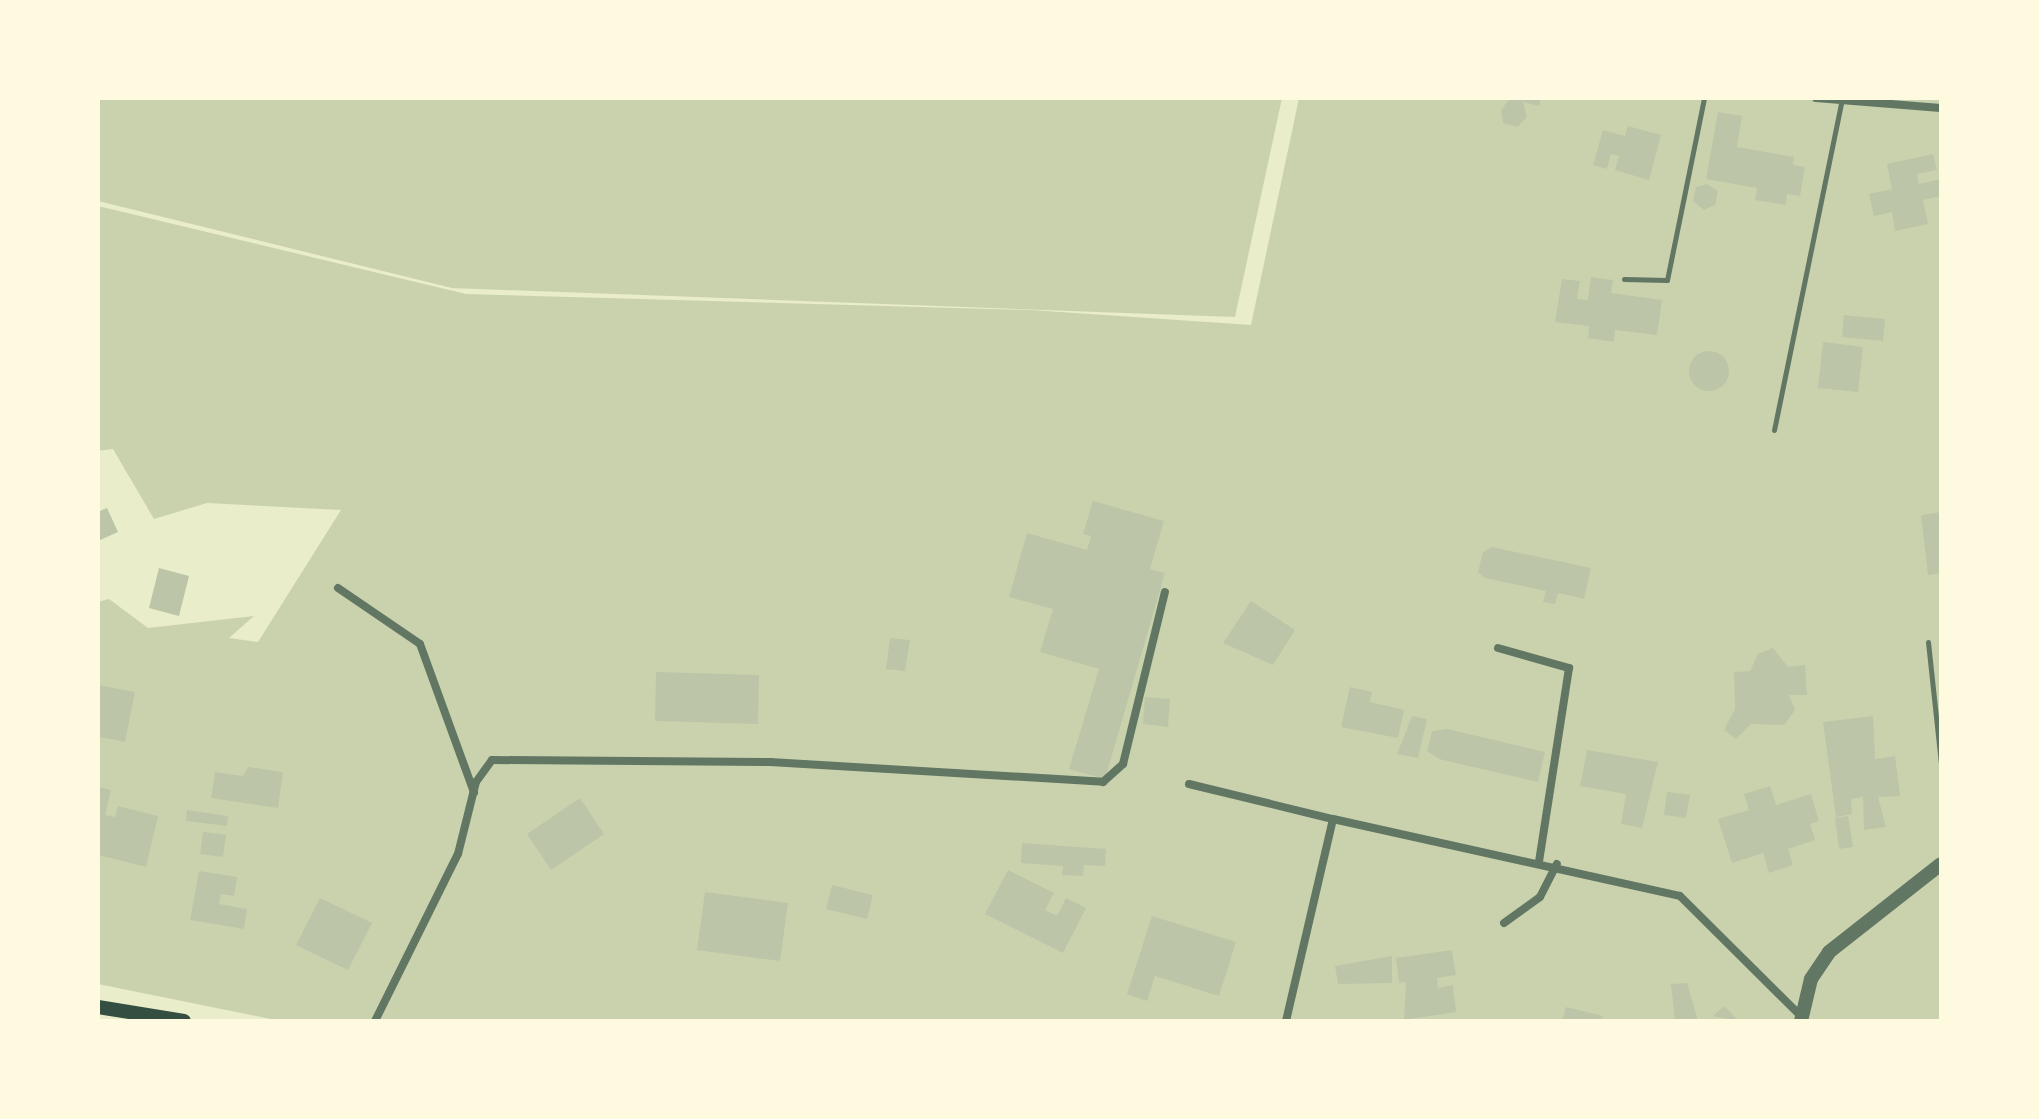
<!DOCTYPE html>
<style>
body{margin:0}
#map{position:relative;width:2039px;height:1119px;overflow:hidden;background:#e9edc9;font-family:Commissioner,sans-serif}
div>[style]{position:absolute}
.green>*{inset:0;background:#cad2ad}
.building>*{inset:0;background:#bcc5a7}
.round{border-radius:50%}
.service>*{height:5px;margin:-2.5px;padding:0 2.5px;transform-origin:2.5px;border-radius:2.5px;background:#617663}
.minor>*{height:8px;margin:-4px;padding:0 4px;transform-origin:4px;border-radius:4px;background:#617663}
.tertiary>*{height:14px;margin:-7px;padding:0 7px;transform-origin:7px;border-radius:7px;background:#617663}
.secondary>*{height:14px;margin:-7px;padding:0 7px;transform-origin:7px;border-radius:7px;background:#344e41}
span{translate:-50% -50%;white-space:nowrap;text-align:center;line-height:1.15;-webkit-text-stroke:8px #fefae0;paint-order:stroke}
.frame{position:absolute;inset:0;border:100px solid #fefae0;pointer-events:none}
</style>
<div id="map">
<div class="green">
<i style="clip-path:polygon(98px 98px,1282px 98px,1235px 317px,452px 288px,98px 201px)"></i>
<i style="clip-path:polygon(1299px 98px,1941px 98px,1941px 1021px,281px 1021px,98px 984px,98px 602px,109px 599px,148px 628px,254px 616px,229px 638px,258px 642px,341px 510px,207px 503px,154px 519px,113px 449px,98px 451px,98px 206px,466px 294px,1031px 310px,1251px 325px)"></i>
</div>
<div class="building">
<i style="clip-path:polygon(1510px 98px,1541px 98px,1539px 106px,1523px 102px,1527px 117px,1517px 127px,1503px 123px,1501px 110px)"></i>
<i style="clip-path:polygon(1718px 112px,1742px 116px,1737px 147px,1794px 157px,1793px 165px,1805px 167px,1800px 196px,1787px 194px,1786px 205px,1755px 200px,1757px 188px,1706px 179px)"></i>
<i style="clip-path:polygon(1628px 126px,1661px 135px,1649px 180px,1615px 170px,1619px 156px,1611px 154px,1607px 169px,1593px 165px,1603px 130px,1625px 136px)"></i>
<i style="clip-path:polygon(1933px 154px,1937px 170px,1917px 174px,1919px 184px,1941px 179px,1941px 196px,1923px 200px,1928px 224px,1895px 231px,1892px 212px,1874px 216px,1869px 194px,1892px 189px,1887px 164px)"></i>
<i style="clip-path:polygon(1707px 184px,1718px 191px,1715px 205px,1704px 210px,1693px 201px,1696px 187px)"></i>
<i style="clip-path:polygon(1591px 277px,1613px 280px,1611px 293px,1662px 300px,1657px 335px,1615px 330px,1614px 342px,1588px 338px,1589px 326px,1555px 322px,1562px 279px,1580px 281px,1577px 299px,1588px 300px)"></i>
<i style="clip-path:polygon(1844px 315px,1885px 319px,1883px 341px,1842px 337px)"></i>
<i style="clip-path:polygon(1823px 342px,1863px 347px,1858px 392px,1818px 388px)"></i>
<i class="round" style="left:1689px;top:351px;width:40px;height:40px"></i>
<i style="clip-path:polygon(1093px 501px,1164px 521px,1150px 569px,1165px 573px,1105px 779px,1069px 769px,1099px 669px,1040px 652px,1053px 609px,1009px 597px,1027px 533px,1087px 550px,1091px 536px,1083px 534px)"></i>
<i style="clip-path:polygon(107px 508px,118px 532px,98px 541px,98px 512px)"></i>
<i style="clip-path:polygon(1941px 512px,1941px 573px,1928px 575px,1921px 515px)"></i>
<i style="clip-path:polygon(1492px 547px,1591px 568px,1584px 599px,1558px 593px,1555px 604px,1543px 602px,1546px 591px,1485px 578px,1478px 572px,1483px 552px)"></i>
<i style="clip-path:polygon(159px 568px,189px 576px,179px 616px,149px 608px)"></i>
<i style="clip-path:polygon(1251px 601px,1295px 630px,1273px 665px,1223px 643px)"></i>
<i style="clip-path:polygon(890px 638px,910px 640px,905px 671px,886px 669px)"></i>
<i style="clip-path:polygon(1773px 648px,1788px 667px,1805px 665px,1807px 695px,1789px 695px,1795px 710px,1784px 725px,1751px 724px,1736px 739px,1724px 730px,1735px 709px,1734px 672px,1750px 671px,1758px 654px)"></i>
<i style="clip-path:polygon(656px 672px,759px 675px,758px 724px,655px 721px)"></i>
<i style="clip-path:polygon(98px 685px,135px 692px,125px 742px,100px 737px)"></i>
<i style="clip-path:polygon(1350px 687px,1372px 692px,1370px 702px,1404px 710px,1398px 738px,1341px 727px)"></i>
<i style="clip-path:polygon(1145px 697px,1170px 699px,1168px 727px,1143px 724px)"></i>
<i style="clip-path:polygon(1412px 716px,1427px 719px,1418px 758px,1397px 754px)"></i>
<i style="clip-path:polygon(1873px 716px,1875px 759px,1895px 756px,1900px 796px,1878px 797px,1886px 827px,1864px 830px,1863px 797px,1851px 799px,1852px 814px,1836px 817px,1823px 722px)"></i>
<i style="clip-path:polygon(1447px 729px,1545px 752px,1538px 782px,1439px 759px,1427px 751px,1432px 731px)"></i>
<i style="clip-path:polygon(1587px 750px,1658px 762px,1642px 828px,1621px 824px,1626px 794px,1580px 786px)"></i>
<i style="clip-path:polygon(248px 767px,283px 772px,278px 808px,211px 798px,215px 772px,243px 776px)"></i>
<i style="clip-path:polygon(1770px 786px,1776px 805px,1811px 794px,1819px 821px,1810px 824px,1815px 840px,1788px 849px,1793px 865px,1769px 873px,1763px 853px,1732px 863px,1718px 819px,1749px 810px,1744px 794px)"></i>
<i style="clip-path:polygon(98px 787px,111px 790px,105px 815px,115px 817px,118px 806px,158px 816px,146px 867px,98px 855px)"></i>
<i style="clip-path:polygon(1667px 792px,1690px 795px,1686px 818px,1664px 815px)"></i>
<i style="clip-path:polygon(580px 798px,604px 834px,551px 870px,527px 834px)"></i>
<i style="clip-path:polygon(187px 810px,228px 816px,227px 826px,186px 821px)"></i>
<i style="clip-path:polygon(1848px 816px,1853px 847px,1839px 849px,1835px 818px)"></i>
<i style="clip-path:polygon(203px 832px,226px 835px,223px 857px,200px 854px)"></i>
<i style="clip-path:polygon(1022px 843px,1106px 849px,1105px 866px,1084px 865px,1083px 876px,1062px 875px,1063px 866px,1021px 863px)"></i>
<i style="clip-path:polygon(1008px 870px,1054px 893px,1045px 910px,1057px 916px,1066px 898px,1086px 908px,1063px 953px,985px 914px)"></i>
<i style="clip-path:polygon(199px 871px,237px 877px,234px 896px,221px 894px,219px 904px,247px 909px,244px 929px,190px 920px)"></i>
<i style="clip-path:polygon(832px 885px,873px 895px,867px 919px,826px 909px)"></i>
<i style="clip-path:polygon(705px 892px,788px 903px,780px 961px,697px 950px)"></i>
<i style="clip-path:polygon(320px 898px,372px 923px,348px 970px,296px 945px)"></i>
<i style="clip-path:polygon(1152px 916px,1236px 942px,1219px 996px,1155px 976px,1147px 1001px,1127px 994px)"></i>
<i style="clip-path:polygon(1452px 950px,1456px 975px,1437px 978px,1438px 988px,1453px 985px,1456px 1012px,1404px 1020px,1406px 982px,1399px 983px,1396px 958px)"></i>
<i style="clip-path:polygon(1392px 956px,1392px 983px,1338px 984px,1335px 966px)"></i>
<i style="clip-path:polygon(1687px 983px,1698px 1021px,1675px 1021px,1671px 984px)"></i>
<i style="clip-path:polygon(1724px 1006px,1739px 1021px,1713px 1016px)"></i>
<i style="clip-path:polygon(1566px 1007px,1603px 1016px,1601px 1021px,1562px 1021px)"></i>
</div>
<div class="service">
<i style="left:1624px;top:279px;width:43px;rotate:1.3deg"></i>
<i style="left:1667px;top:280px;width:186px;rotate:-78.5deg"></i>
<i style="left:1774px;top:430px;width:334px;rotate:-78.4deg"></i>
<i style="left:1928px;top:642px;width:122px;rotate:83.9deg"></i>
</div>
<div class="minor">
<i style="left:1816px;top:98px;width:125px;rotate:4.6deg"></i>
<i style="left:338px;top:588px;width:99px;rotate:34.3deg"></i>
<i style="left:420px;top:644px;width:158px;rotate:70deg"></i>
<i style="left:1498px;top:648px;width:74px;rotate:15.7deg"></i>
<i style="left:1569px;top:668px;width:195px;rotate:98.8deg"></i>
<i style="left:1189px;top:784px;width:148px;rotate:13.7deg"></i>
<i style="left:1504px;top:923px;width:44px;rotate:-35.8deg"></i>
<i style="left:1540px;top:897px;width:37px;rotate:-63deg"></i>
<i style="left:375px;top:1021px;width:186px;rotate:-63.6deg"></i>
<i style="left:458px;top:854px;width:74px;rotate:-76deg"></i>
<i style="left:476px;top:782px;width:27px;rotate:-54deg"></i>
<i style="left:492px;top:760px;width:278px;rotate:0.4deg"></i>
<i style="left:770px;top:762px;width:334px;rotate:3.4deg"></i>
<i style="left:1103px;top:782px;width:27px;rotate:-42deg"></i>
<i style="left:1123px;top:764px;width:177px;rotate:-76.3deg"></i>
<i style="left:1286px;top:1021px;width:207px;rotate:-76.9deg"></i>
<i style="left:1333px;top:819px;width:355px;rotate:12.5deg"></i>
<i style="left:1680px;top:896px;width:170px;rotate:44.8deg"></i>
</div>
<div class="tertiary">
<i style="left:1801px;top:1021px;width:43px;rotate:-76.6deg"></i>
<i style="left:1811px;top:979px;width:32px;rotate:-56deg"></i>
<i style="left:1829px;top:952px;width:142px;rotate:-38.2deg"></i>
</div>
<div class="secondary">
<i style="left:98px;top:1007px;width:87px;rotate:9.2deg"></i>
</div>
<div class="frame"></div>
</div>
